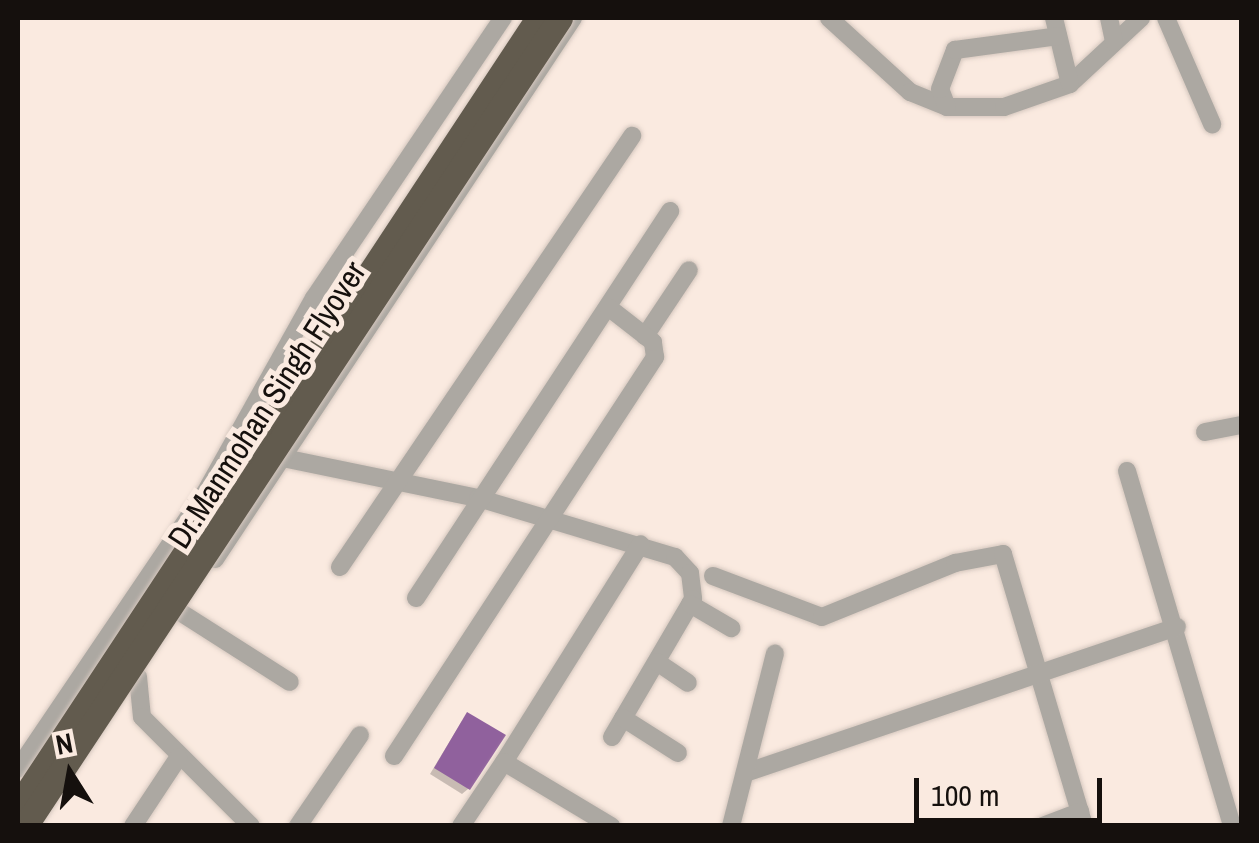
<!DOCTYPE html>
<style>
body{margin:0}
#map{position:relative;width:1259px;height:843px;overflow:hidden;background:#faeae0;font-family:"Archivo Narrow",sans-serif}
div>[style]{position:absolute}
.shadow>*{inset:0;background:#0003}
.building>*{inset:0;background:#90619d}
.roads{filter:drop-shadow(0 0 2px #d5c7be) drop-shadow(0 0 2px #d5c7be)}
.minor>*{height:18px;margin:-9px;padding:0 9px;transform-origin:9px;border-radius:9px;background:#aca8a2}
.bridges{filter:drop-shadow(0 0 2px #d5c7be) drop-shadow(0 0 2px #d5c7be)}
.highway-bridge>*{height:25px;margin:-12.5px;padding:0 12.5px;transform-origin:12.5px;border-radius:12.5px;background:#625b4e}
span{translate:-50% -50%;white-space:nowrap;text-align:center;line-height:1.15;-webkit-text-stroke:10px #faeae0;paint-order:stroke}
.street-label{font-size:32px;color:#15100d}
.frame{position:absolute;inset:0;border:20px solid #15100d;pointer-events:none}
.north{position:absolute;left:20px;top:723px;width:100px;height:100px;-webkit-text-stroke:8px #faeae0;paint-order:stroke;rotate:349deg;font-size:28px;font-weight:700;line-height:40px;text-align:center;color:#15100d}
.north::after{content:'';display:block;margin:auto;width:35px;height:45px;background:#15100d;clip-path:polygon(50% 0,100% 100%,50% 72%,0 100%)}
.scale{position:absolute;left:914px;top:778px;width:188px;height:45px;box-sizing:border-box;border:5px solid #15100d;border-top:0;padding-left:12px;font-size:30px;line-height:35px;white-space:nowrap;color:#15100d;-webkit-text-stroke:8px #faeae0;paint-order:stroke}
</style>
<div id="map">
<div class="shadow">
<i style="clip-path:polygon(462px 721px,468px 789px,462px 794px,430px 774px)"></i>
</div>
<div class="building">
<i style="clip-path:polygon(467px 712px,506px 735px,470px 790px,434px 768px)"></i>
</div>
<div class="roads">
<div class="minor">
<i style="left:829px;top:18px;width:110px;rotate:42.4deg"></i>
<i style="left:910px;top:92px;width:40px;rotate:22deg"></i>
<i style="left:947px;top:107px;width:57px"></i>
<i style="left:1004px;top:107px;width:70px;rotate:-19.2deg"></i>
<i style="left:1070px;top:84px;width:97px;rotate:-42.9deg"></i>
<i style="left:1054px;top:18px;width:68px;rotate:76.4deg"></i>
<i style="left:1109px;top:18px;width:25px;rotate:78deg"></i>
<i style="left:1166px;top:18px;width:116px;rotate:66.5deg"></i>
<i style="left:947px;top:107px;width:19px;rotate:-111deg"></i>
<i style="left:940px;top:89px;width:42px;rotate:-69deg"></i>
<i style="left:955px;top:50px;width:104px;rotate:-7.7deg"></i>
<i style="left:645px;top:336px;width:79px;rotate:-56.3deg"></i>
<i style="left:1205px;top:432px;width:38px;rotate:-11deg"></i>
<i style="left:278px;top:457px;width:204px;rotate:11.6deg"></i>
<i style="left:478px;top:498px;width:206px;rotate:16.7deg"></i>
<i style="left:675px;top:557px;width:22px;rotate:47deg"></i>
<i style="left:690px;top:573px;width:26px;rotate:83deg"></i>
<i style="left:693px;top:599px;width:160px;rotate:120.4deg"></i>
<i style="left:1127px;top:471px;width:370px;rotate:73.5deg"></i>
<i style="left:215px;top:559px;width:649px;rotate:-56.51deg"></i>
<i style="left:340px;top:567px;width:521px;rotate:-55.88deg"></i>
<i style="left:713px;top:576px;width:116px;rotate:20.6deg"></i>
<i style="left:822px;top:617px;width:144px;rotate:-22.1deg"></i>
<i style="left:955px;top:563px;width:49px;rotate:-10.6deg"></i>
<i style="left:1003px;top:554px;width:284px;rotate:73.4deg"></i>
<i style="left:416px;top:598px;width:463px;rotate:-56.7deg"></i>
<i style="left:690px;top:604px;width:48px;rotate:30.3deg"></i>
<i style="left:180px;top:612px;width:130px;rotate:32.5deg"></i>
<i style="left:657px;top:662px;width:37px;rotate:34deg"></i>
<i style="left:138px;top:677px;width:40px;rotate:84.3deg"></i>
<i style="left:142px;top:717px;width:154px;rotate:45deg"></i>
<i style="left:623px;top:718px;width:65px;rotate:32.5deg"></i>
<i style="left:394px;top:756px;width:477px;rotate:-56.8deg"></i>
<i style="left:655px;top:357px;width:15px;rotate:-98deg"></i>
<i style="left:653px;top:342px;width:57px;rotate:-142.1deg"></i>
<i style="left:504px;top:762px;width:257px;rotate:-57.9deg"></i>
<i style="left:18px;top:769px;width:333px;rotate:-55.9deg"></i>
<i style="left:205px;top:493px;width:223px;rotate:-60.8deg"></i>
<i style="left:314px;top:298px;width:338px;rotate:-56deg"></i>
<i style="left:745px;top:773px;width:456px;rotate:-18.7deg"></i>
<i style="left:133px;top:826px;width:82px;rotate:-56.5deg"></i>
<i style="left:298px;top:826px;width:110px;rotate:-55.7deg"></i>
<i style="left:461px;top:826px;width:77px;rotate:-56.1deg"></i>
<i style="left:504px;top:762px;width:125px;rotate:30.9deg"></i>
<i style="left:731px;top:826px;width:178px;rotate:-75.7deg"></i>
<i style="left:1043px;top:826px;width:40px;rotate:-21deg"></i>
</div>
</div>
<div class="bridges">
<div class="highway-bridge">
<i style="left:18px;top:806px;width:944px;rotate:-56.58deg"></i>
<i style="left:25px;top:826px;width:969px;rotate:-56.49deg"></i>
</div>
</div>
<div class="street-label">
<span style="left:267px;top:405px;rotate:-57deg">Dr.Manmohan Singh Flyover</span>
</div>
<div class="frame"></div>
<div class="north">N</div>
<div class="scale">100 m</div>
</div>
